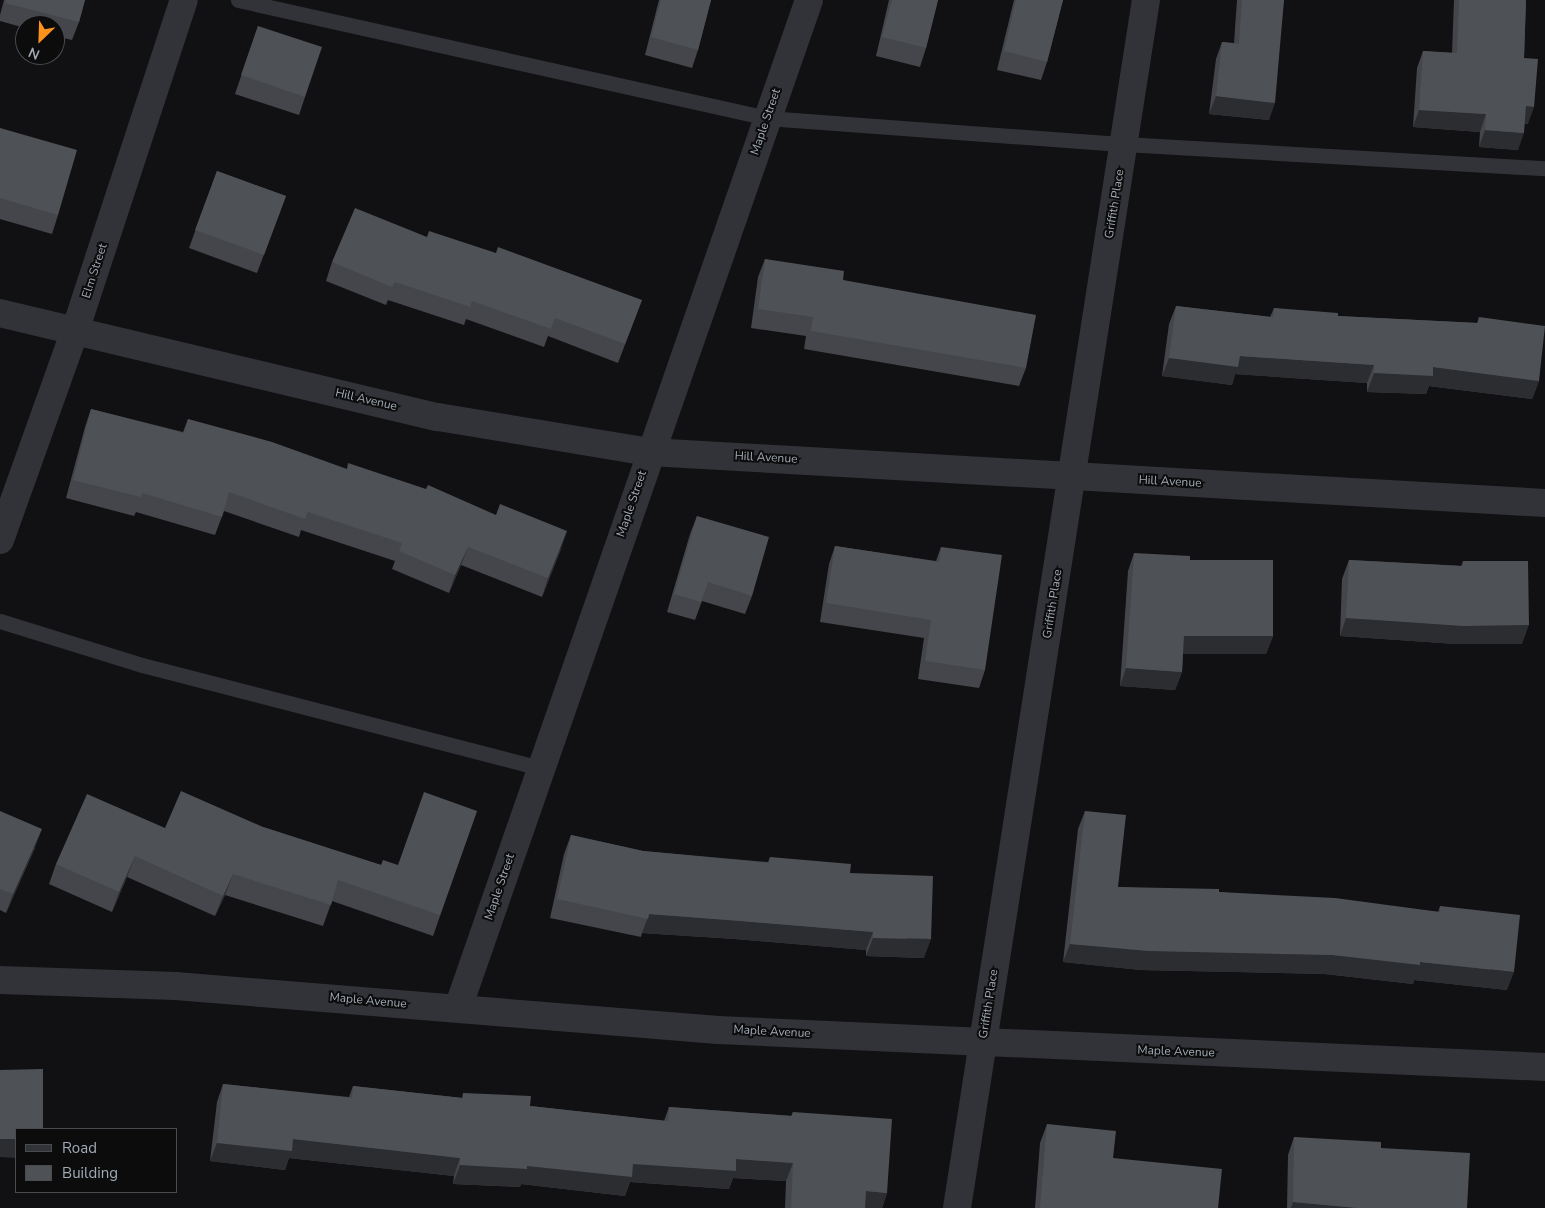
<!DOCTYPE html>
<style>
body{margin:0}
#map{position:relative;width:1545px;height:1208px;overflow:hidden;background:#111113;font-family:"Nunito Sans",sans-serif}
div>[style]{position:absolute}
.service>*{height:15px;margin:-7.5px;padding:0 7.5px;transform-origin:7.5px;border-radius:7.5px;background:#313338}
.minor>*{height:28px;margin:-14px;padding:0 14px;transform-origin:14px;border-radius:14px;background:#313338}
.wall>*{inset:0;background:#44464b}
.shaded-wall>*{inset:0;background:#2b2d30}
.building>*{inset:0;background:#4e5156}
span{translate:-50% -50%;white-space:nowrap;text-align:center;line-height:1.15;-webkit-text-stroke:4px #0c0c0d;paint-order:stroke}
.street-label{font-size:12px;color:#a1aab5}
.legend{position:absolute;left:15px;top:1128px;width:162px;height:65px;box-sizing:border-box;background:#0c0c0d;border:1px solid #484b50;margin:0;padding:6px 9px;list-style:none;font-size:15px;color:#a1aab5}
.legend li{display:flex;align-items:center;gap:10px;height:25px}
.legend b{width:25px;border:1px solid #484b50}
.north{position:absolute;left:15px;top:15px;width:50px;height:50px;box-sizing:border-box;background:#0c0c0d;border:1px solid #484b50;border-radius:50%;rotate:204deg;font-size:14px;font-weight:700;line-height:20px;text-align:center;color:#a1aab5}
.north::after{content:'';display:block;margin:auto;width:18px;height:22px;background:#ff921c;clip-path:polygon(50% 0,100% 100%,50% 72%,0 100%)}
</style>
<div id="map">
<div class="service">
<i style="left:238px;top:0;width:542px;rotate:12.57deg"></i>
<i style="left:767px;top:118px;width:358px;rotate:4.2deg"></i>
<i style="left:1124px;top:144px;width:422px;rotate:3.3deg"></i>
<i style="left:0;top:621px;width:149px;rotate:17.2deg"></i>
<i style="left:142px;top:665px;width:412px;rotate:14.5deg"></i>
</div>
<div class="minor">
<i style="left:0;top:313px;width:450px;rotate:13.4deg"></i>
<i style="left:438px;top:417px;width:215px;rotate:9.4deg"></i>
<i style="left:650px;top:452px;width:896px;rotate:3.26deg"></i>
<i style="left:0;top:540px;width:222px;rotate:-70.3deg"></i>
<i style="left:75px;top:331px;width:348px;rotate:-71.8deg"></i>
<i style="left:0;top:980px;width:175px;rotate:2deg"></i>
<i style="left:175px;top:986px;width:545px;rotate:4.63deg"></i>
<i style="left:718px;top:1030px;width:828px;rotate:2.56deg"></i>
<i style="left:458px;top:1008px;width:1067px;rotate:-70.8deg"></i>
<i style="left:957px;top:1208px;width:1223px;rotate:-81.11deg"></i>
</div>
<div class="wall">
<i style="clip-path:polygon(4px 0,85px 0,79px 22px,72px 40px,55px 36px,55px 25px,25px 25px,25px 28px,0 21px,0 15px)"></i>
<i style="clip-path:polygon(659px 0,711px 0,698px 50px,692px 68px,645px 55px)"></i>
<i style="clip-path:polygon(889px 0,938px 0,926px 48px,920px 67px,876px 56px)"></i>
<i style="clip-path:polygon(1014px 0,1063px 0,1047px 62px,1041px 80px,997px 70px)"></i>
<i style="clip-path:polygon(1237px 0,1284px 0,1269px 120px,1209px 114px,1216px 59px,1222px 42px,1234px 43px)"></i>
<i style="clip-path:polygon(1454px 0,1526px 0,1524px 58px,1528px 124px,1524px 124px,1518px 150px,1479px 147px,1480px 132px,1413px 127px,1417px 68px,1423px 51px,1452px 53px)"></i>
<i style="clip-path:polygon(258px 26px,305px 97px,299px 115px,235px 94px)"></i>
<i style="clip-path:polygon(0 128px,58px 215px,52px 234px,0 219px)"></i>
<i style="clip-path:polygon(217px 171px,286px 196px,257px 273px,189px 248px)"></i>
<i style="clip-path:polygon(765px 259px,843px 280px,1026px 368px,1019px 386px,804px 349px,806px 336px,751px 328px,758px 277px)"></i>
<i style="clip-path:polygon(332px 262px,642px 300px,618px 363px,548px 336px,544px 347px,466px 319px,464px 325px,388px 300px,386px 305px,326px 281px)"></i>
<i style="clip-path:polygon(1176px 306px,1270px 317px,1274px 308px,1338px 316px,1477px 323px,1479px 317px,1539px 381px,1532px 399px,1429px 386px,1426px 394px,1367px 392px,1367px 383px,1235px 374px,1232px 385px,1162px 376px,1169px 324px)"></i>
<i style="clip-path:polygon(91px 409px,183px 432px,188px 419px,561px 549px,542px 597px,461px 565px,449px 593px,392px 569px,395px 561px,301px 530px,299px 537px,224px 511px,215px 535px,136px 512px,134px 516px,66px 498px,85px 427px)"></i>
<i style="clip-path:polygon(697px 516px,752px 596px,745px 614px,702px 601px,695px 620px,667px 612px,690px 534px)"></i>
<i style="clip-path:polygon(835px 546px,936px 561px,941px 547px,985px 670px,979px 688px,918px 679px,924px 638px,820px 622px,829px 564px)"></i>
<i style="clip-path:polygon(1134px 553px,1273px 636px,1266px 654px,1183px 654px,1182px 672px,1175px 690px,1120px 686px,1128px 571px)"></i>
<i style="clip-path:polygon(1349px 560px,1461px 566px,1463px 561px,1522px 644px,1456px 644px,1340px 636px,1342px 579px)"></i>
<i style="clip-path:polygon(0 811px,35px 848px,6px 913px,0 910px)"></i>
<i style="clip-path:polygon(477px 811px,433px 936px,332px 901px,323px 926px,225px 895px,215px 916px,127px 877px,112px 912px,49px 884px,56px 864px,165px 828px,263px 827px,381px 865px,398px 865px)"></i>
<i style="clip-path:polygon(1085px 811px,1118px 887px,1219px 892px,1438px 912px,1440px 906px,1507px 990px,1414px 980px,1413px 984px,1325px 974px,1141px 970px,1063px 962px,1078px 829px)"></i>
<i style="clip-path:polygon(571px 835px,643px 851px,768px 862px,770px 857px,850px 873px,924px 958px,866px 956px,866px 950px,735px 939px,642px 933px,641px 937px,550px 918px,564px 854px)"></i>
<i style="clip-path:polygon(223px 1084px,349px 1097px,353px 1086px,462px 1098px,463px 1093px,530px 1106px,664px 1121px,669px 1107px,791px 1116px,793px 1112px,887px 1193px,882px 1208px,785px 1208px,786px 1181px,733px 1178px,729px 1189px,630px 1182px,625px 1196px,521px 1184px,520px 1187px,453px 1184px,454px 1176px,289px 1158px,285px 1170px,210px 1161px,217px 1102px)"></i>
<i style="clip-path:polygon(1047px 1124px,1113px 1158px,1218px 1208px,1035px 1208px,1040px 1143px)"></i>
<i style="clip-path:polygon(1294px 1137px,1381px 1148px,1467px 1208px,1287px 1208px,1288px 1155px)"></i>
</div>
<div class="shaded-wall">
<i style="clip-path:polygon(1216px 96px,1275px 103px,1269px 120px,1209px 114px)"></i>
<i style="clip-path:polygon(1526px 106px,1534px 107px,1528px 124px,1519px 123px)"></i>
<i style="clip-path:polygon(1419px 110px,1486px 114px,1480px 132px,1413px 127px)"></i>
<i style="clip-path:polygon(1485px 130px,1524px 133px,1518px 150px,1479px 147px)"></i>
<i style="clip-path:polygon(1240px 356px,1374px 365px,1367px 383px,1235px 374px,1232px 385px,1162px 376px,1169px 358px)"></i>
<i style="clip-path:polygon(1433px 367px,1539px 381px,1532px 399px,1429px 386px,1426px 394px,1367px 392px,1374px 373px)"></i>
<i style="clip-path:polygon(567px 531px,561px 549px,542px 597px,548px 578px)"></i>
<i style="clip-path:polygon(468px 547px,461px 565px,449px 593px,455px 575px)"></i>
<i style="clip-path:polygon(1346px 618px,1529px 625px,1522px 644px,1456px 644px,1340px 636px)"></i>
<i style="clip-path:polygon(1184px 636px,1273px 636px,1266px 654px,1178px 654px)"></i>
<i style="clip-path:polygon(1126px 668px,1182px 672px,1175px 690px,1120px 686px)"></i>
<i style="clip-path:polygon(42px 829px,35px 848px,6px 913px,13px 894px)"></i>
<i style="clip-path:polygon(135px 856px,127px 877px,112px 912px,119px 892px)"></i>
<i style="clip-path:polygon(233px 874px,225px 895px,215px 916px,223px 896px)"></i>
<i style="clip-path:polygon(649px 914px,741px 921px,873px 932px,866px 950px,735px 939px,642px 933px)"></i>
<i style="clip-path:polygon(873px 938px,931px 939px,924px 958px,866px 956px)"></i>
<i style="clip-path:polygon(1070px 944px,1332px 955px,1420px 962px,1514px 972px,1507px 990px,1414px 980px,1413px 984px,1325px 974px,1141px 970px,1063px 962px)"></i>
<i style="clip-path:polygon(0 1139px,16px 1139px,16px 1158px,0 1157px)"></i>
<i style="clip-path:polygon(293px 1139px,460px 1158px,454px 1176px,289px 1158px,285px 1170px,210px 1161px,217px 1143px)"></i>
<i style="clip-path:polygon(736px 1159px,793px 1163px,786px 1181px,733px 1178px,729px 1189px,630px 1182px,625px 1196px,521px 1184px,520px 1187px,453px 1184px,460px 1165px,527px 1166px,633px 1164px)"></i>
<i style="clip-path:polygon(866px 1191px,887px 1193px,882px 1208px,859px 1208px)"></i>
<i style="clip-path:polygon(1293px 1202px,1358px 1208px,1291px 1208px)"></i>
</div>
<div class="building">
<i style="clip-path:polygon(6px 0,85px 0,79px 22px,5px 3px)"></i>
<i style="clip-path:polygon(661px 0,711px 0,698px 50px,651px 37px)"></i>
<i style="clip-path:polygon(892px 0,938px 0,926px 48px,882px 37px)"></i>
<i style="clip-path:polygon(1016px 0,1063px 0,1047px 62px,1004px 51px)"></i>
<i style="clip-path:polygon(1242px 0,1284px 0,1275px 103px,1216px 96px,1222px 42px,1239px 44px)"></i>
<i style="clip-path:polygon(1459px 0,1526px 0,1524px 58px,1538px 59px,1534px 107px,1526px 106px,1524px 133px,1485px 130px,1486px 114px,1419px 110px,1423px 51px,1457px 53px)"></i>
<i style="clip-path:polygon(258px 26px,322px 47px,305px 97px,241px 75px)"></i>
<i style="clip-path:polygon(0 128px,77px 150px,58px 215px,0 198px)"></i>
<i style="clip-path:polygon(217px 171px,286px 196px,264px 255px,195px 230px)"></i>
<i style="clip-path:polygon(355px 208px,427px 237px,429px 231px,496px 253px,498px 247px,642px 300px,625px 344px,555px 318px,551px 329px,472px 301px,470px 307px,395px 282px,392px 287px,332px 262px)"></i>
<i style="clip-path:polygon(765px 259px,844px 271px,843px 280px,1036px 315px,1026px 368px,811px 331px,813px 317px,758px 309px)"></i>
<i style="clip-path:polygon(1176px 306px,1273px 317px,1274px 308px,1338px 313px,1338px 316px,1478px 323px,1479px 317px,1545px 326px,1539px 381px,1433px 367px,1433px 376px,1374px 373px,1374px 365px,1240px 356px,1238px 367px,1169px 358px)"></i>
<i style="clip-path:polygon(91px 409px,184px 433px,188px 419px,272px 442px,347px 469px,348px 463px,426px 489px,428px 485px,496px 515px,500px 504px,567px 531px,548px 578px,468px 547px,455px 575px,399px 551px,402px 543px,308px 512px,305px 519px,229px 492px,222px 517px,142px 493px,141px 497px,73px 480px)"></i>
<i style="clip-path:polygon(697px 516px,769px 537px,752px 596px,708px 582px,701px 602px,674px 594px)"></i>
<i style="clip-path:polygon(835px 546px,939px 562px,941px 547px,1002px 555px,985px 670px,925px 661px,931px 620px,826px 603px)"></i>
<i style="clip-path:polygon(1134px 553px,1190px 556px,1190px 560px,1273px 560px,1273px 636px,1184px 636px,1182px 672px,1126px 668px)"></i>
<i style="clip-path:polygon(1349px 560px,1463px 566px,1463px 561px,1528px 561px,1529px 625px,1463px 626px,1346px 618px)"></i>
<i style="clip-path:polygon(181px 791px,263px 827px,381px 865px,383px 860px,398px 865px,424px 792px,477px 811px,440px 915px,338px 880px,331px 905px,233px 874px,223px 896px,135px 856px,119px 892px,56px 864px,87px 794px,165px 828px)"></i>
<i style="clip-path:polygon(0 811px,42px 829px,13px 894px,0 889px)"></i>
<i style="clip-path:polygon(1085px 811px,1126px 815px,1118px 887px,1219px 889px,1219px 892px,1335px 898px,1440px 912px,1440px 906px,1520px 915px,1514px 972px,1420px 962px,1420px 965px,1332px 955px,1148px 951px,1070px 944px)"></i>
<i style="clip-path:polygon(571px 835px,643px 851px,769px 863px,770px 857px,851px 864px,850px 873px,933px 876px,931px 939px,873px 938px,873px 932px,741px 921px,649px 914px,648px 919px,557px 899px)"></i>
<i style="clip-path:polygon(43px 1069px,43px 1129px,16px 1129px,16px 1139px,0 1139px,0 1070px)"></i>
<i style="clip-path:polygon(223px 1084px,352px 1098px,353px 1086px,463px 1098px,463px 1093px,531px 1096px,530px 1106px,668px 1121px,669px 1107px,792px 1116px,793px 1112px,892px 1119px,887px 1193px,866px 1191px,865px 1208px,791px 1208px,793px 1163px,736px 1159px,736px 1171px,633px 1164px,632px 1177px,527px 1166px,527px 1169px,460px 1165px,460px 1158px,293px 1139px,292px 1151px,217px 1143px)"></i>
<i style="clip-path:polygon(1047px 1124px,1116px 1131px,1113px 1158px,1222px 1169px,1218px 1208px,1040px 1208px)"></i>
<i style="clip-path:polygon(1294px 1137px,1381px 1142px,1381px 1148px,1470px 1153px,1467px 1208px,1358px 1208px,1293px 1202px)"></i>
</div>
<div class="street-label">
<span style="left:766px;top:122px;rotate:-71deg">Maple Street</span>
<span style="left:1115px;top:204px;rotate:-81deg">Griffith Place</span>
<span style="left:95px;top:271px;rotate:-72deg">Elm Street</span>
<span style="left:366px;top:400px;rotate:13deg">Hill Avenue</span>
<span style="left:766px;top:458px;rotate:3deg">Hill Avenue</span>
<span style="left:1170px;top:482px;rotate:3deg">Hill Avenue</span>
<span style="left:632px;top:504px;rotate:-71deg">Maple Street</span>
<span style="left:1053px;top:604px;rotate:-81deg">Griffith Place</span>
<span style="left:500px;top:887px;rotate:-71deg">Maple Street</span>
<span style="left:368px;top:1001px;rotate:5deg">Maple Avenue</span>
<span style="left:989px;top:1004px;rotate:-81deg">Griffith Place</span>
<span style="left:772px;top:1032px;rotate:3deg">Maple Avenue</span>
<span style="left:1176px;top:1052px;rotate:2deg">Maple Avenue</span>
</div>
<ul class="legend">
<li><b style="height:6px;background:#313338"></b>Road</li>
<li><b style="height:14px;background:#4e5156"></b>Building</li>
</ul>
<div class="north">N</div>
</div>
